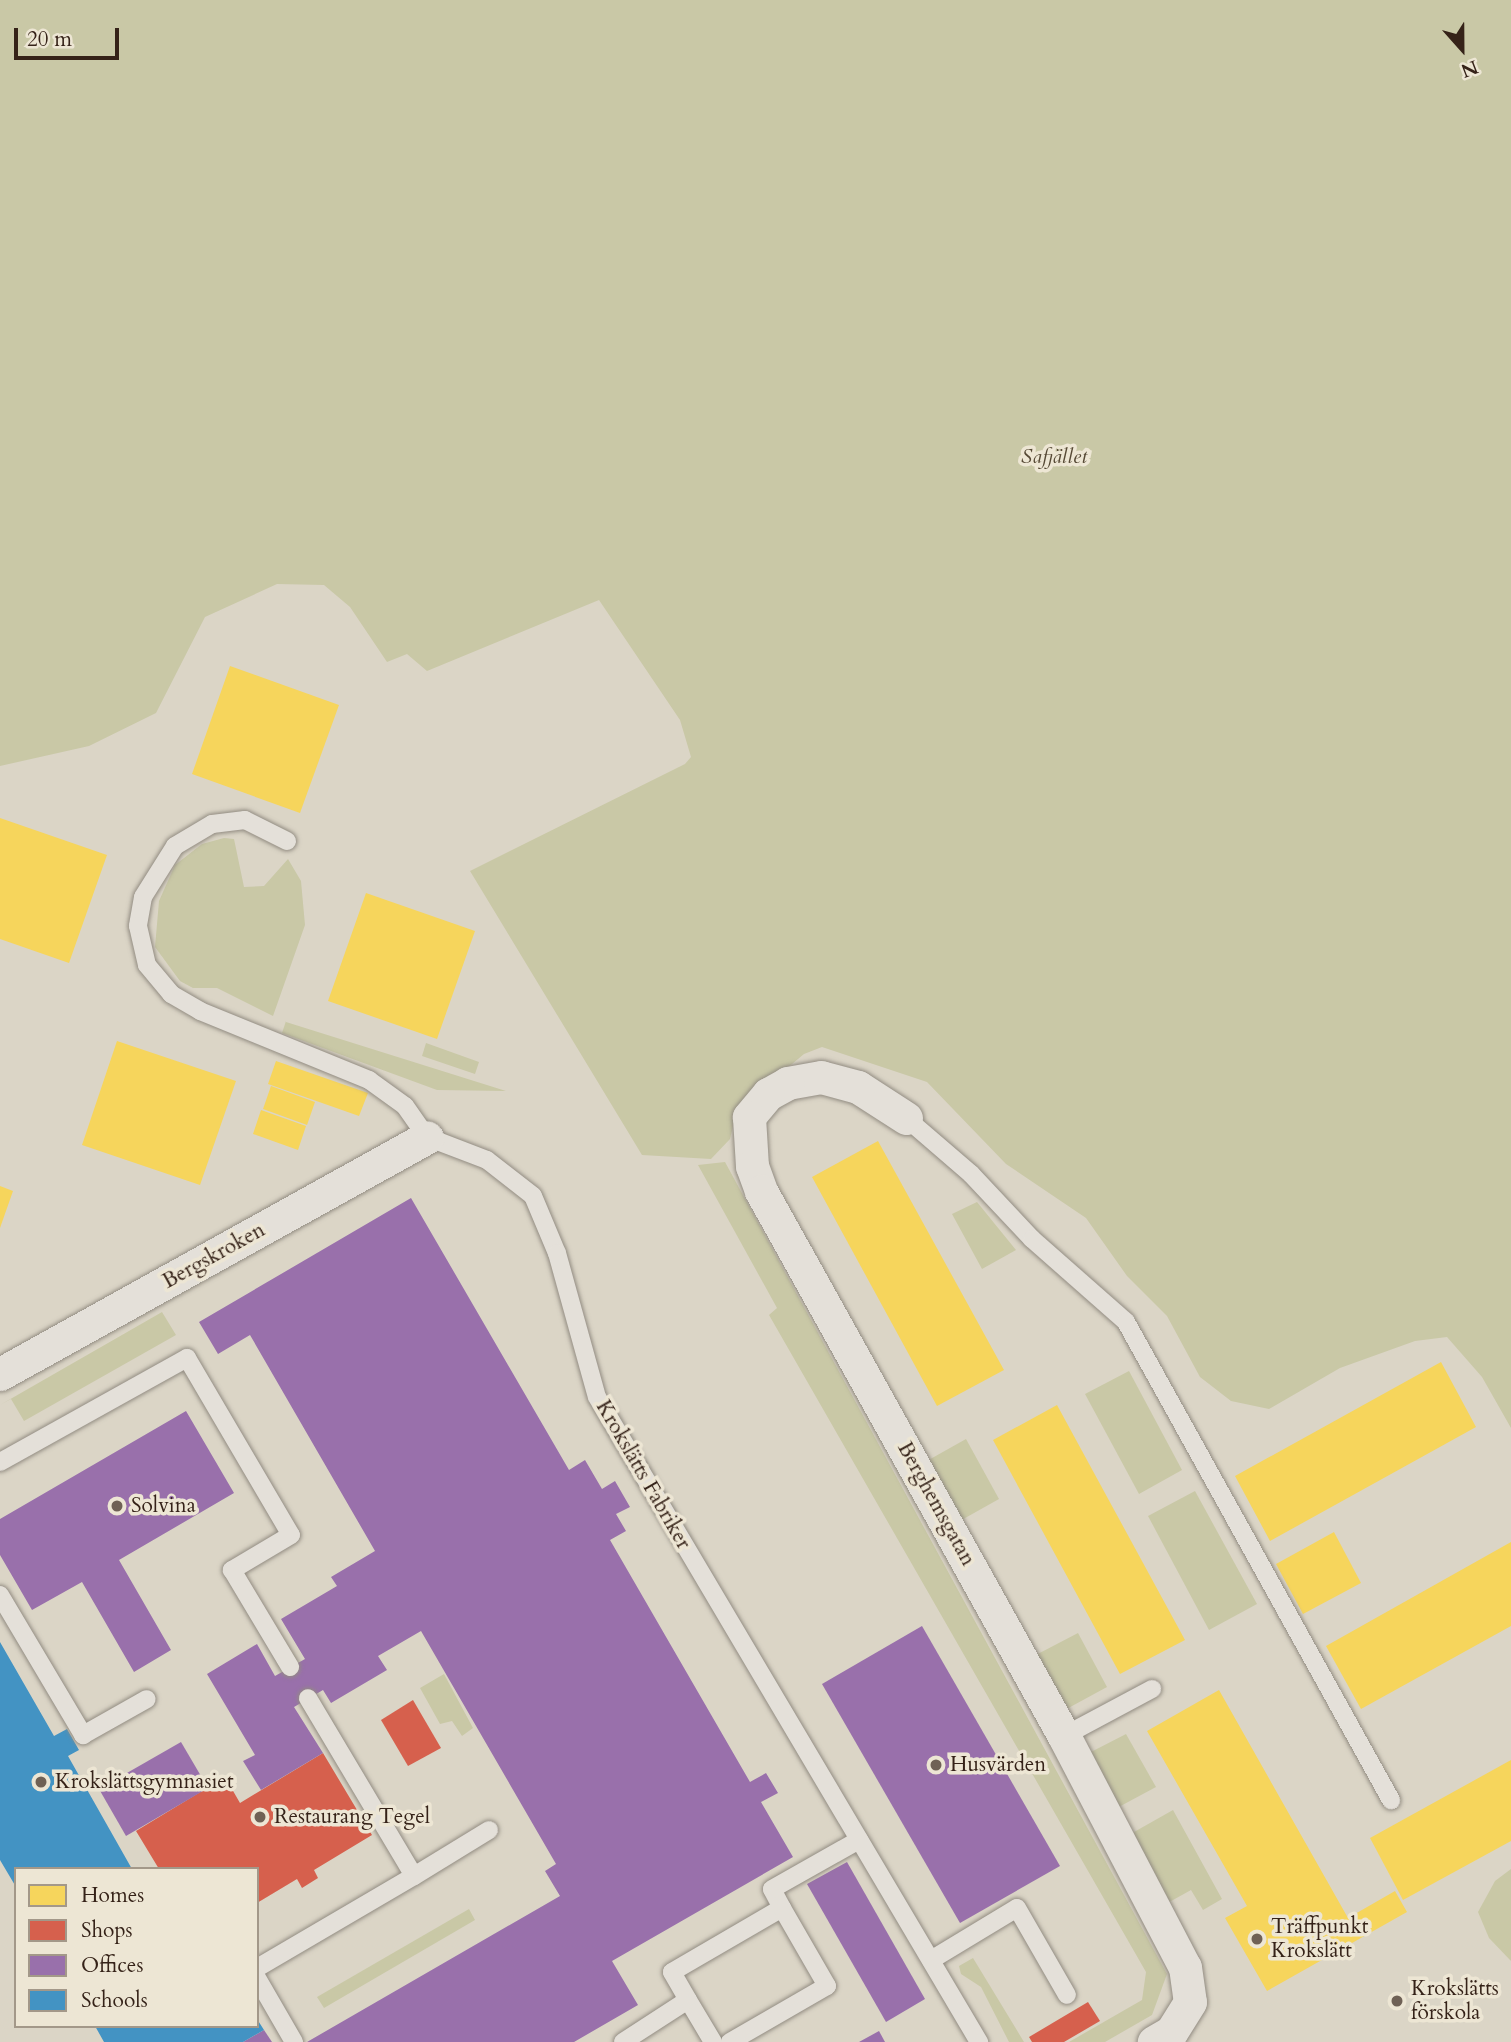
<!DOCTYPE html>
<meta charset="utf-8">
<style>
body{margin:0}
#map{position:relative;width:1511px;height:2042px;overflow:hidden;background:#dbd5c6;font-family:Cardo,serif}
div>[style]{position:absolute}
.green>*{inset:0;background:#c9c8a6}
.homes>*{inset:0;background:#f6d55c}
.shops>*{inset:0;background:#d6604d}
.offices>*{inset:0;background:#9970ab}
.schools>*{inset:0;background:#4393c3}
.roads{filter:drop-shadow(0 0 2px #928c82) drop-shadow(0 0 2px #928c82)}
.lane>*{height:18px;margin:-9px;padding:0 9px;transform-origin:9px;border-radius:9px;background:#e4e0d9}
.street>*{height:33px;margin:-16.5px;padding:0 16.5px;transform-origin:16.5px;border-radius:16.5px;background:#e4e0d9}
.dots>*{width:19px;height:19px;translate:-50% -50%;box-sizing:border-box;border:4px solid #ede6d4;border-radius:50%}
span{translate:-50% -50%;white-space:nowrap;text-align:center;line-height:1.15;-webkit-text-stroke:7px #ede6d4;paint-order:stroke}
.park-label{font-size:21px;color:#564935;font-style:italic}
.street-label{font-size:21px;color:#352218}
.poi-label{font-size:21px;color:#352218}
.left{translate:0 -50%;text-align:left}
.legend{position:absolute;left:14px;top:1867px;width:245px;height:161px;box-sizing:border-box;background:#ede6d4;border:2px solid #a39889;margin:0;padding:9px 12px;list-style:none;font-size:21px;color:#352218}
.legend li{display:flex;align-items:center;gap:14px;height:35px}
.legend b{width:35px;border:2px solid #a39889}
.north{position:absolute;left:1427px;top:14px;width:70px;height:70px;-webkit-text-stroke:5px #ede6d4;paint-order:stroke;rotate:159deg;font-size:19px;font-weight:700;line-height:28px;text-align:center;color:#352218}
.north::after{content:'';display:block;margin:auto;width:24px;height:32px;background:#352218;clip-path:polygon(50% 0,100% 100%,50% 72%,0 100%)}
.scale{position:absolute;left:14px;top:28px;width:105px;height:32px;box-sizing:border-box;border:4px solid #352218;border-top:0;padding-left:9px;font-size:21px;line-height:24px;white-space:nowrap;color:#352218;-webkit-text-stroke:5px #ede6d4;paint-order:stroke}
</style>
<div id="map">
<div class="green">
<i style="clip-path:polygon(0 0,1511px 0,1511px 1428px,1482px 1377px,1447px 1337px,1415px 1341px,1340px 1368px,1269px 1409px,1231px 1401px,1200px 1377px,1167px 1316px,1127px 1276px,1086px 1218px,1006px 1164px,927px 1082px,822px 1047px,804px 1054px,737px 1110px,730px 1139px,711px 1159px,642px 1155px,470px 871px,685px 764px,691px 757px,680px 720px,599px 600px,427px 671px,407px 654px,387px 662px,350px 607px,324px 585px,277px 584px,205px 617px,156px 713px,89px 746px,0 766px)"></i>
<i style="clip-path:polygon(224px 838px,234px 839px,244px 887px,264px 886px,288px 859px,301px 881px,305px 925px,273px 1016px,217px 988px,193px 988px,180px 981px,155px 947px,159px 901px,175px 865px,202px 844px)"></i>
<i style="clip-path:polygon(286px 1021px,286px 1022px,506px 1091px,437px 1090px,282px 1033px)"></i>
<i style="clip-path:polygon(426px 1043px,479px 1062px,475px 1074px,422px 1056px)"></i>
<i style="clip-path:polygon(725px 1162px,1167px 1974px,1152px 2015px,1105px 2042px,1069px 2042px,1142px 2000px,1146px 1972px,769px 1315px,777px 1308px,698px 1165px)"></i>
<i style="clip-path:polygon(977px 1202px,1016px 1250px,982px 1269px,952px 1214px)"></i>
<i style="clip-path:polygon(162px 1312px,176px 1335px,24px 1421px,11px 1399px,0 1405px)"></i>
<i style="clip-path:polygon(1129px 1371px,1182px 1470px,1139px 1494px,1085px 1394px)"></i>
<i style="clip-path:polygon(966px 1439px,999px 1499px,958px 1522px,925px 1462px)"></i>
<i style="clip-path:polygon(1195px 1491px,1257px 1604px,1209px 1630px,1148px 1516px)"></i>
<i style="clip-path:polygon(1078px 1633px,1107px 1687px,1061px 1712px,1032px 1657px)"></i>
<i style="clip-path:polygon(444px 1674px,473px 1728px,462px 1736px,452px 1721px,440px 1724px,420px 1688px)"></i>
<i style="clip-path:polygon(1126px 1734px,1156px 1787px,1115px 1809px,1088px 1762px,1091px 1752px)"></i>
<i style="clip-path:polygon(1173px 1810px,1222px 1899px,1203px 1910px,1191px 1890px,1164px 1905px,1127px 1836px)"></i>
<i style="clip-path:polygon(1511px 1869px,1511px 1961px,1489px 1938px,1478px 1912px,1495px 1881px)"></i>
<i style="clip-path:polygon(469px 1909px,475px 1920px,324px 2008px,317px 1997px)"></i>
<i style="clip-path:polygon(973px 1958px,1024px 2042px,1009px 2042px,981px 1987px,961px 1974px,959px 1966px)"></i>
</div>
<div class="homes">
<i style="clip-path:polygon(230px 666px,339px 705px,300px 813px,192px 774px)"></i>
<i style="clip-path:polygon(0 818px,107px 855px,69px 963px,0 939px)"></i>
<i style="clip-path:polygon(366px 893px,475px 931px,437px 1039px,328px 1001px)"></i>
<i style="clip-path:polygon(117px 1041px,236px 1081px,200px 1185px,82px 1145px)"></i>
<i style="clip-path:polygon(276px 1061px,368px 1093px,359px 1116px,268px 1084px)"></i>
<i style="clip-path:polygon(271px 1086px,315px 1102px,307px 1125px,263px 1109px)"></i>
<i style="clip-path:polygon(261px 1110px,306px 1126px,298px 1150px,253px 1134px)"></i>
<i style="clip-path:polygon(878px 1141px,1004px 1370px,937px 1406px,812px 1177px)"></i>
<i style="clip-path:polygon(0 1186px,13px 1191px,0 1228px)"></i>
<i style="clip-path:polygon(1441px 1362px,1476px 1427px,1270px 1541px,1235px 1476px)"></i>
<i style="clip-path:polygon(1057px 1405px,1185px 1640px,1120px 1674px,993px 1440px)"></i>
<i style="clip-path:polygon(1334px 1532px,1361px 1583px,1303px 1614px,1276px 1564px)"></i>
<i style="clip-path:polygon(1511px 1542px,1511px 1626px,1361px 1709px,1326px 1646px)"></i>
<i style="clip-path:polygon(1219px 1690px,1348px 1918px,1395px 1891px,1407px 1912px,1267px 1991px,1225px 1918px,1247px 1906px,1147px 1731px)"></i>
<i style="clip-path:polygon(1511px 1760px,1511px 1841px,1403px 1900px,1370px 1838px)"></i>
</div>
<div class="shops">
<i style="clip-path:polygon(413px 1700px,441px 1748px,408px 1766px,381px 1720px)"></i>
<i style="clip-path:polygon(323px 1753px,372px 1835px,314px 1870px,318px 1878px,302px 1888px,297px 1879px,257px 1903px,257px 1869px,159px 1869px,136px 1831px,225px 1777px,240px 1803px)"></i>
<i style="clip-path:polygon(1088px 2002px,1100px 2021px,1064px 2042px,1032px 2042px,1029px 2037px)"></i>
</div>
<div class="offices">
<i style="clip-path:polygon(411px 1198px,569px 1470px,585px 1460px,602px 1489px,615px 1481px,630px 1507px,616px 1514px,626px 1531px,610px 1540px,750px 1782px,766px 1773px,778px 1793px,761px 1802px,793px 1857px,612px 1961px,638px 2005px,574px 2042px,307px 2042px,560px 1896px,545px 1871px,556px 1864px,421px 1631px,378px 1656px,387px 1670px,331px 1703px,323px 1690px,294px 1707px,323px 1753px,261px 1790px,243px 1761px,255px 1755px,207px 1674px,257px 1644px,275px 1676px,305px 1659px,281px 1619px,337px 1586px,331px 1577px,375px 1551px,250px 1335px,218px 1354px,199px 1322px)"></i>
<i style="clip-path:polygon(186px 1411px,234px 1493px,119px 1560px,171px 1650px,134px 1672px,82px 1582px,32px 1610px,0 1555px,0 1519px)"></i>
<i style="clip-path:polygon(922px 1626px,1060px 1866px,960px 1923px,822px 1684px)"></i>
<i style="clip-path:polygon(181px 1742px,208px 1788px,126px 1836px,99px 1789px)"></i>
<i style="clip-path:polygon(847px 1862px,925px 1999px,886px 2022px,807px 1884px)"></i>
<i style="clip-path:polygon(264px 2030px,272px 2042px,243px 2042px)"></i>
<i style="clip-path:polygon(879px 2031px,885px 2042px,859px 2042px)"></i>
</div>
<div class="schools">
<i style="clip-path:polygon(0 1642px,54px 1736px,67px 1729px,79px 1750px,68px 1756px,132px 1869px,16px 1869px,16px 1887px,0 1860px)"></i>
<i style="clip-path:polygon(257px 2019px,264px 2030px,243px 2042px,104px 2042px,95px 2026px,257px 2026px)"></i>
</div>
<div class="roads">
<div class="lane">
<i style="left:287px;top:841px;width:47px;rotate:-153.4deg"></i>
<i style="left:245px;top:820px;width:33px;rotate:173deg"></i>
<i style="left:212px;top:824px;width:43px;rotate:149.3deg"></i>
<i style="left:175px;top:846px;width:60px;rotate:122.1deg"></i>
<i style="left:143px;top:897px;width:29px;rotate:100deg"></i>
<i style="left:138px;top:926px;width:40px;rotate:77deg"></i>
<i style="left:147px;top:965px;width:38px;rotate:50deg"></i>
<i style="left:171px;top:994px;width:34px;rotate:30deg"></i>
<i style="left:200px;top:1011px;width:183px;rotate:22.2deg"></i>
<i style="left:369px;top:1080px;width:44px;rotate:35.8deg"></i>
<i style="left:405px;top:1106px;width:38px;rotate:55deg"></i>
<i style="left:427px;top:1137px;width:64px;rotate:21deg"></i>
<i style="left:487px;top:1160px;width:58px;rotate:38deg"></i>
<i style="left:533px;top:1196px;width:62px;rotate:67.2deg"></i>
<i style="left:557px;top:1253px;width:149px;rotate:74.5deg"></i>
<i style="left:597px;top:1397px;width:750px;rotate:59.36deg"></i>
<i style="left:906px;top:1118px;width:86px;rotate:40.7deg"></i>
<i style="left:971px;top:1174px;width:89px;rotate:46.8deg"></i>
<i style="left:1032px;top:1239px;width:125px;rotate:41.4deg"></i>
<i style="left:1126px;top:1322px;width:547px;rotate:61deg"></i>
<i style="left:0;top:1462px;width:214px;rotate:-29.1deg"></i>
<i style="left:187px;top:1358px;width:205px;rotate:59.6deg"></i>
<i style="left:291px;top:1535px;width:69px;rotate:149.3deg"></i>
<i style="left:232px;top:1570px;width:113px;rotate:59.1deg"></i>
<i style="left:0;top:1595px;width:163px;rotate:59.3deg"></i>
<i style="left:83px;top:1735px;width:73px;rotate:-29.4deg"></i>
<i style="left:1064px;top:1736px;width:100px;rotate:-28.1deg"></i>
<i style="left:414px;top:1876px;width:88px;rotate:-31.5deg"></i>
<i style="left:931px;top:1960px;width:100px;rotate:-31.2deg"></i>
<i style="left:1017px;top:1908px;width:100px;rotate:60.1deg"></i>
<i style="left:257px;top:1968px;width:182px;rotate:-30.4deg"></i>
<i style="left:414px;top:1876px;width:207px;rotate:-120.8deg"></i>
<i style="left:257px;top:1978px;width:74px;rotate:60deg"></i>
<i style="left:688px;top:2000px;width:49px;rotate:59.2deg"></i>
<i style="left:623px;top:2042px;width:77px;rotate:-32.9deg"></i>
<i style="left:688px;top:2000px;width:32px;rotate:-120deg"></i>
<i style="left:672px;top:1972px;width:127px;rotate:-30.2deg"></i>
<i style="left:782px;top:1908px;width:21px;rotate:-118deg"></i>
<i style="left:772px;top:1889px;width:100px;rotate:-29.4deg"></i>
<i style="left:730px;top:2042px;width:112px;rotate:-30deg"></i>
<i style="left:827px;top:1986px;width:90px;rotate:-120deg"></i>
</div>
<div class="street">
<i style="left:906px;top:1118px;width:57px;rotate:-147.1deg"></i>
<i style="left:858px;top:1087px;width:38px;rotate:-165deg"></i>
<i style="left:821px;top:1077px;width:34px;rotate:170deg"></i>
<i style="left:788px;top:1083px;width:23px;rotate:151deg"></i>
<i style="left:768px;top:1094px;width:30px;rotate:130deg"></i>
<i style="left:749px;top:1117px;width:49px;rotate:86.5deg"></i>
<i style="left:752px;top:1166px;width:27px;rotate:70deg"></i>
<i style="left:761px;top:1191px;width:624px;rotate:60.93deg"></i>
<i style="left:1064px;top:1736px;width:261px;rotate:62.4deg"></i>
<i style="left:1185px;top:1967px;width:35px;rotate:82deg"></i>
<i style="left:1190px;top:2002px;width:36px;rotate:122deg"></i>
<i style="left:1171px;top:2032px;width:20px;rotate:150deg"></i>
<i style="left:0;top:1374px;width:488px;rotate:-29deg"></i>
</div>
</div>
<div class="dots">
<i style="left:117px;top:1506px;background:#6f6155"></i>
<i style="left:936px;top:1765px;background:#6f6155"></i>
<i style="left:41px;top:1782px;background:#6f6155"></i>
<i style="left:260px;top:1817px;background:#6f6155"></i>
<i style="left:1257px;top:1939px;background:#6f6155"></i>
<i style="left:1397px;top:2001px;background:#6f6155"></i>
</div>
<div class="park-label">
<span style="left:1054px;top:457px">Safjället</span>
</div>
<div class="street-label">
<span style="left:214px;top:1256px;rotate:-29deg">Bergskroken</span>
<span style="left:643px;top:1475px;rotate:60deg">Krokslätts Fabriker</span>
<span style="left:936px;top:1504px;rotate:61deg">Berghemsgatan</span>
</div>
<div class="poi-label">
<span class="left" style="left:131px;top:1506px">Solvina</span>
<span class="left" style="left:950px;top:1765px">Husvärden</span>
<span class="left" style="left:55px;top:1782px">Krokslättsgymnasiet</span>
<span class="left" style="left:274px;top:1817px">Restaurang Tegel</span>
<span class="left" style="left:1271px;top:1939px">Träffpunkt<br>Krokslätt</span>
<span class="left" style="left:1411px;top:2001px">Krokslätts<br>förskola</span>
</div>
<ul class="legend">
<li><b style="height:19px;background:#f6d55c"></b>Homes</li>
<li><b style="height:19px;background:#d6604d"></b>Shops</li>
<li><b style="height:19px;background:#9970ab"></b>Offices</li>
<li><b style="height:19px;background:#4393c3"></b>Schools</li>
</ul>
<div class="north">N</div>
<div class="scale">20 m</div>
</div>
